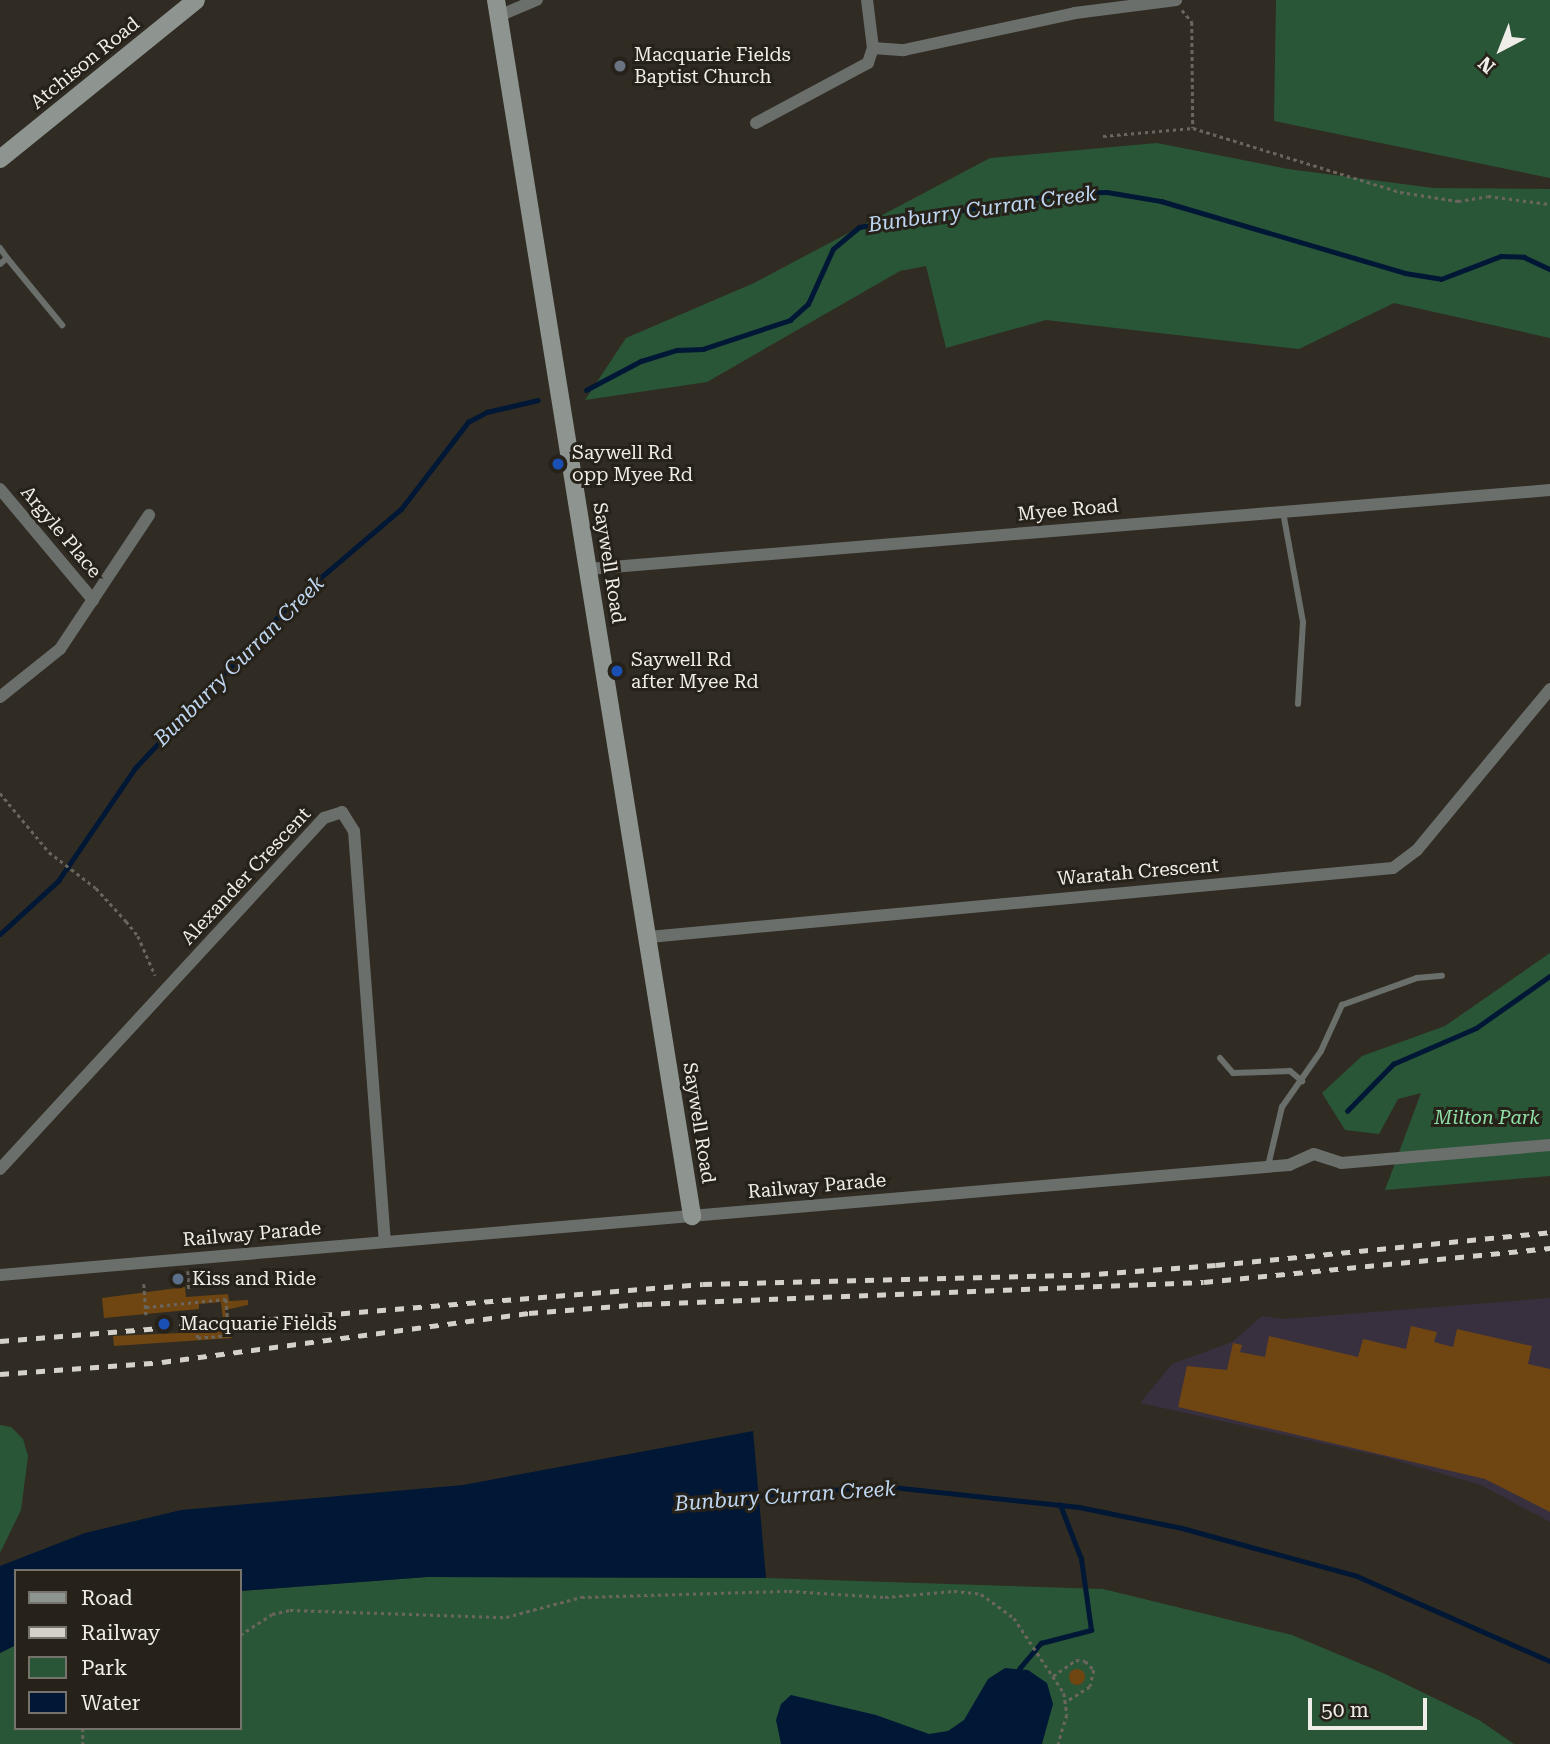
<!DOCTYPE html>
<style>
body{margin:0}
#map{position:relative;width:1550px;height:1744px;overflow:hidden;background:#302c23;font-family:"Roboto Serif",serif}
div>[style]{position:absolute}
.industrial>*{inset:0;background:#382f3f}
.green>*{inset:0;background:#2a5638}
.water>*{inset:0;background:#001735}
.stream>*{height:4.5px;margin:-2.25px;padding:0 2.25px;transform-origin:2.25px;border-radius:2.25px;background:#001735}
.building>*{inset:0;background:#6f4512}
.round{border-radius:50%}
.path>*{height:2.5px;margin-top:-1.25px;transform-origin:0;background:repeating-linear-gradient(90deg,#6a665e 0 3.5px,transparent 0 7px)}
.lane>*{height:6px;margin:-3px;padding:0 3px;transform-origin:3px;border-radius:3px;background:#6b6f6c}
.street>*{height:12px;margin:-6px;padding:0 6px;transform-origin:6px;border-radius:6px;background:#6b6f6c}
.secondary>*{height:18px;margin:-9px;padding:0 9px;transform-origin:9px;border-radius:9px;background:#8e9590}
.rail>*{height:4.5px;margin-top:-2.25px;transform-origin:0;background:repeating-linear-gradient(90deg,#d3d1ca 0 9px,transparent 0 18px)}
.dots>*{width:19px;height:19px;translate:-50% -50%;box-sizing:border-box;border:4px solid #26221a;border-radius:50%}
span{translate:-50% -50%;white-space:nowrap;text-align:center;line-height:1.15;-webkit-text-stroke:6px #26221a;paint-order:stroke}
.poi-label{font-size:19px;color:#efede7}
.left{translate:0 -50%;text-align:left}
.street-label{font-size:19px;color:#efede7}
.park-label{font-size:19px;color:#8fe1a7;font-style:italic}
.water-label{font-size:21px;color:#bfd7f2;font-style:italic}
.legend{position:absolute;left:14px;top:1569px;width:228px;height:161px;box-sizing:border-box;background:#26221a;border:2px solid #76736c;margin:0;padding:9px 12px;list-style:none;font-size:21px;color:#efede7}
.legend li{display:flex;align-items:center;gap:14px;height:35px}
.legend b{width:35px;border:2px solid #76736c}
.north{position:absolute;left:1466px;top:14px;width:70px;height:70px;-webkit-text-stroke:5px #26221a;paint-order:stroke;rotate:222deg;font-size:19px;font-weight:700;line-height:28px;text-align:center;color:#efede7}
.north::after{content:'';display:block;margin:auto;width:24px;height:32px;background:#efede7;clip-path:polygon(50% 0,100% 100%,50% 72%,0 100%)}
.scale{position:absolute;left:1308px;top:1698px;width:119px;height:32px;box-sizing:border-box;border:4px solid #efede7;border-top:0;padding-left:9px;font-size:21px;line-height:24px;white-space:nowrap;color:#efede7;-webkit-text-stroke:5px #26221a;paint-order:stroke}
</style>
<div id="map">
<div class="industrial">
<i style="clip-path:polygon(1550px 1298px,1550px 1522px,1481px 1485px,1384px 1457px,1140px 1403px,1172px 1364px,1232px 1342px,1262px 1316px,1284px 1319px)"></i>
</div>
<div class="green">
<i style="clip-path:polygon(1276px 0,1550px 0,1550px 178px,1274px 121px)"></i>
<i style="clip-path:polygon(1157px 143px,1288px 169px,1433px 188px,1550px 189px,1550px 338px,1394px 303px,1299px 349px,1046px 320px,946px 348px,926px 266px,900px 271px,707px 382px,585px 400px,626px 338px,754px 283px,990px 158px)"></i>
<i style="clip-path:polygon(1550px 953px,1550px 1176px,1385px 1190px,1421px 1093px,1398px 1099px,1379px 1134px,1345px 1130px,1322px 1093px,1362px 1056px,1445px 1026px)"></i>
<i style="clip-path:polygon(0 1425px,11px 1427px,23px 1439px,28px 1456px,21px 1510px,0 1553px)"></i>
<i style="clip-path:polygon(427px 1577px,766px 1578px,1103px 1589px,1292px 1635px,1383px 1673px,1479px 1720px,1514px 1744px,0 1744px,0 1653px,16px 1645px,16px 1728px,240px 1728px,240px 1591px)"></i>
</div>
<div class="water">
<i style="clip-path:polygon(753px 1431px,766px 1578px,427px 1577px,240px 1591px,240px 1571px,16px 1571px,16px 1645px,0 1653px,0 1566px,85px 1533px,181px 1510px,463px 1485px)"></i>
<i style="clip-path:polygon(1005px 1668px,1028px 1670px,1047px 1683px,1053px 1704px,1042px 1744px,781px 1744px,776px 1720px,781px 1704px,791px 1695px,876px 1715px,929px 1734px,948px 1731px,964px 1720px,988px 1679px)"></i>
</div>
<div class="stream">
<i style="left:586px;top:390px;width:62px;rotate:-27.8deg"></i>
<i style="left:641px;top:361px;width:38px;rotate:-17deg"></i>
<i style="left:677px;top:350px;width:26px;rotate:-2deg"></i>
<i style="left:703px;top:349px;width:92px;rotate:-18.4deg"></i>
<i style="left:790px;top:320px;width:24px;rotate:-42deg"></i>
<i style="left:808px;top:304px;width:60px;rotate:-65.6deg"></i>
<i style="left:833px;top:249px;width:34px;rotate:-40deg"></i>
<i style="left:859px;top:227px;width:211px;rotate:-9.3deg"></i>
<i style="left:1067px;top:193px;width:40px;rotate:-1.4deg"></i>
<i style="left:1107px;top:192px;width:55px;rotate:9.5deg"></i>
<i style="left:1161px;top:201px;width:254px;rotate:16.4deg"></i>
<i style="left:1405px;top:273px;width:36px;rotate:9deg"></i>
<i style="left:1441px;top:279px;width:64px;rotate:-21deg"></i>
<i style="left:1501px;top:256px;width:23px;rotate:2deg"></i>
<i style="left:1524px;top:257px;width:29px;rotate:25deg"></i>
<i style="left:0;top:934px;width:79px;rotate:-42.4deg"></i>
<i style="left:58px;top:881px;width:137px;rotate:-55.7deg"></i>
<i style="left:135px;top:768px;width:228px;rotate:-46.6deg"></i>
<i style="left:292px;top:602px;width:143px;rotate:-40.5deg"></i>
<i style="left:401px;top:509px;width:110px;rotate:-52.4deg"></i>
<i style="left:468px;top:422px;width:21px;rotate:-28deg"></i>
<i style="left:487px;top:412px;width:52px;rotate:-13.2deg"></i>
<i style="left:1347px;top:1111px;width:66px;rotate:-45.6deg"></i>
<i style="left:1393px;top:1064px;width:90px;rotate:-23.4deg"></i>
<i style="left:1476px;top:1028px;width:90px;rotate:-35.1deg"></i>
<i style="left:753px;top:1496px;width:130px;rotate:-4.4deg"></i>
<i style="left:883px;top:1486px;width:197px;rotate:6.1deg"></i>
<i style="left:1079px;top:1507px;width:105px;rotate:11.5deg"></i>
<i style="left:1182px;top:1528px;width:181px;rotate:15.3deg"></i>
<i style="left:1357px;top:1576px;width:211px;rotate:23.8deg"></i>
<i style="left:1019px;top:1669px;width:34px;rotate:-50deg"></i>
<i style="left:1041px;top:1643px;width:52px;rotate:-14.6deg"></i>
<i style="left:1091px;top:1630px;width:72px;rotate:-98deg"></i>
<i style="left:1081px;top:1559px;width:58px;rotate:-111.3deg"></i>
</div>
<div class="building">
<i style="clip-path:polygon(185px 1287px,186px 1297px,228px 1294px,229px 1301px,248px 1300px,248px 1305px,225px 1310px,232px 1338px,114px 1346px,113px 1336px,224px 1331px,221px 1302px,199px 1304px,199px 1309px,104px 1318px,102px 1298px)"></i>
<i style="clip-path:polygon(1411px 1326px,1437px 1332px,1434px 1342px,1453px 1347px,1457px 1329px,1532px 1346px,1528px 1364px,1550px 1369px,1550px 1512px,1485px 1479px,1178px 1407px,1187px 1366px,1227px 1370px,1233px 1343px,1242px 1345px,1240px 1352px,1265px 1357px,1269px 1336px,1358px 1357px,1363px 1339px,1406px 1349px)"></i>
<i class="round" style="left:1069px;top:1669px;width:16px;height:16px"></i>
</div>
<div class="path">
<i style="left:1182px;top:10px;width:16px;rotate:50deg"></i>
<i style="left:1192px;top:22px;width:106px;rotate:89.5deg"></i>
<i style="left:1103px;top:136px;width:90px;rotate:-5.1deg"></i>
<i style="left:1193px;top:128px;width:217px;rotate:17.2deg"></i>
<i style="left:1400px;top:192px;width:59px;rotate:8.8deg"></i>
<i style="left:1458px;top:201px;width:30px;rotate:-9deg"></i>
<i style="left:1488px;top:196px;width:63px;rotate:7.4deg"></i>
<i style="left:0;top:793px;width:77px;rotate:50.3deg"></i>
<i style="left:49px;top:852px;width:59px;rotate:37.5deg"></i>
<i style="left:96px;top:888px;width:45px;rotate:47.7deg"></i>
<i style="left:126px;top:921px;width:19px;rotate:51deg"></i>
<i style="left:138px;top:936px;width:43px;rotate:66.4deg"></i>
<i style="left:188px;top:1271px;width:20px;rotate:87deg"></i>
<i style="left:144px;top:1284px;width:31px;rotate:86deg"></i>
<i style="left:146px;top:1307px;width:80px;rotate:-5.7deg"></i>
<i style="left:226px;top:1299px;width:37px;rotate:85deg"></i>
<i style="left:229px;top:1336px;width:32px;rotate:176deg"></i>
<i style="left:197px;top:1338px;width:10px;rotate:-90deg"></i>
<i style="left:240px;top:1635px;width:38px;rotate:-33deg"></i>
<i style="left:272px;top:1614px;width:18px;rotate:-13deg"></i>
<i style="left:290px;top:1610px;width:216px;rotate:1.9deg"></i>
<i style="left:506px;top:1617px;width:78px;rotate:-14.9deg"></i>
<i style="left:581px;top:1597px;width:208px;rotate:-1.7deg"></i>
<i style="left:789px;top:1591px;width:96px;rotate:3.6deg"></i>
<i style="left:885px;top:1597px;width:69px;rotate:-5deg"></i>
<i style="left:954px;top:1591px;width:27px;rotate:6deg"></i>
<i style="left:981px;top:1594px;width:41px;rotate:36deg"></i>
<i style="left:1014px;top:1618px;width:90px;rotate:56.3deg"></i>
<i style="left:1064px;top:1693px;width:22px;rotate:82deg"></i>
<i style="left:1067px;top:1715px;width:30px;rotate:107deg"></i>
<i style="left:1053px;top:1676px;width:28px;rotate:-35deg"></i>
<i style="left:1076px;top:1660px;width:9px;rotate:6deg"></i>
<i style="left:1085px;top:1661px;width:13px;rotate:45deg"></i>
<i style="left:1094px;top:1670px;width:17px;rotate:103deg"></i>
<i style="left:1090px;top:1687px;width:28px;rotate:148deg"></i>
<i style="left:83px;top:1728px;width:16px;rotate:90deg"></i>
</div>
<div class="lane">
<i style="left:0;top:248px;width:12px;rotate:55deg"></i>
<i style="left:7px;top:258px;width:9px;rotate:139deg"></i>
<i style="left:7px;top:258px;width:87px;rotate:50.6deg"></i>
<i style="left:1283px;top:512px;width:112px;rotate:79.7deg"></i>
<i style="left:1303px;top:622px;width:82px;rotate:93.5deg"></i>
<i style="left:1220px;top:1058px;width:20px;rotate:49deg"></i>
<i style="left:1233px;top:1073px;width:57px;rotate:-2deg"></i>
<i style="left:1290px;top:1071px;width:16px;rotate:40deg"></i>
<i style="left:1268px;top:1166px;width:61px;rotate:-76.7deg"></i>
<i style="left:1282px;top:1107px;width:68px;rotate:-55.1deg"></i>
<i style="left:1321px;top:1051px;width:51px;rotate:-65.5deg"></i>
<i style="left:1342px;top:1005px;width:80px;rotate:-19.8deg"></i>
<i style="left:1417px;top:978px;width:25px;rotate:-5deg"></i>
</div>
<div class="street">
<i style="left:501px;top:15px;width:39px;rotate:-23deg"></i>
<i style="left:873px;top:48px;width:31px;rotate:4deg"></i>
<i style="left:904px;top:50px;width:175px;rotate:-12.2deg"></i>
<i style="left:1075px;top:13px;width:102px;rotate:-7.3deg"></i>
<i style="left:756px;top:123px;width:127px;rotate:-28.2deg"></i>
<i style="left:868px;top:63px;width:16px;rotate:-72deg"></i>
<i style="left:873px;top:48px;width:48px;rotate:-97.1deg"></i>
<i style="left:0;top:489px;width:145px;rotate:50deg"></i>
<i style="left:588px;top:569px;width:965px;rotate:-4.69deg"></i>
<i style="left:0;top:697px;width:77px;rotate:-38.7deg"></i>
<i style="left:60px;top:649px;width:161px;rotate:-56.4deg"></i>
<i style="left:649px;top:937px;width:747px;rotate:-5.3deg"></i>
<i style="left:1393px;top:868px;width:30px;rotate:-37deg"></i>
<i style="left:1417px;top:850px;width:209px;rotate:-50.4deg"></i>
<i style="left:0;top:1169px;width:478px;rotate:-47.3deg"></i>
<i style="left:324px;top:818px;width:19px;rotate:-18deg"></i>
<i style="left:342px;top:812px;width:22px;rotate:58deg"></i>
<i style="left:354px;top:831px;width:411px;rotate:85.7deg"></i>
<i style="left:0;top:1275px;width:1294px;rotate:-4.88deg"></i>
<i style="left:1289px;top:1165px;width:27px;rotate:-24deg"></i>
<i style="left:1314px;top:1154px;width:28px;rotate:18deg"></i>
<i style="left:1341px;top:1163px;width:210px;rotate:-4.9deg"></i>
</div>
<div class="secondary">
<i style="left:496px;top:0;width:1232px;rotate:80.84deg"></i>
<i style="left:0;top:159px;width:252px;rotate:-39deg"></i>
</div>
<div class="rail">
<i style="left:0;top:1341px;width:705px;rotate:-4.64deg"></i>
<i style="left:703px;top:1284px;width:378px;rotate:-1.4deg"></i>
<i style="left:1081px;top:1275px;width:135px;rotate:-4.2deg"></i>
<i style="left:1216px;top:1265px;width:336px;rotate:-5.6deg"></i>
<i style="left:0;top:1374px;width:162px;rotate:-4.2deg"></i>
<i style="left:162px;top:1362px;width:370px;rotate:-7.6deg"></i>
<i style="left:529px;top:1313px;width:114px;rotate:-4.5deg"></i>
<i style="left:643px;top:1304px;width:561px;rotate:-2.25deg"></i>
<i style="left:1204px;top:1282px;width:348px;rotate:-5.6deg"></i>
</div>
<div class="dots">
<i style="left:620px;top:66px;background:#6b7280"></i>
<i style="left:558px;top:464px;background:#1a4fb4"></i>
<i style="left:617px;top:671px;background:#1a4fb4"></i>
<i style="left:178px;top:1279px;background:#5c6f8a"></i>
<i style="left:164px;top:1324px;background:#1a4fb4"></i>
</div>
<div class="poi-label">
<span class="left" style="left:634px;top:66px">Macquarie Fields<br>Baptist Church</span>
<span class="left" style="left:572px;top:464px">Saywell Rd<br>opp Myee Rd</span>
<span class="left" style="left:631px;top:671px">Saywell Rd<br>after Myee Rd</span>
<span class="left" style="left:192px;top:1279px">Kiss and Ride</span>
<span class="left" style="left:180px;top:1324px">Macquarie Fields</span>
</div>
<div class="street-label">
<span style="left:85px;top:63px;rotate:-39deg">Atchison Road</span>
<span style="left:1068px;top:510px;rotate:-5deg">Myee Road</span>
<span style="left:61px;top:532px;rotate:50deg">Argyle Place</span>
<span style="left:609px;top:563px;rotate:81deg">Saywell Road</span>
<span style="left:1138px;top:872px;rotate:-5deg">Waratah Crescent</span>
<span style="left:246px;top:876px;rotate:-47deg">Alexander Crescent</span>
<span style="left:699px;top:1123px;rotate:81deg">Saywell Road</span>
<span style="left:817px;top:1186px;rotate:-5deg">Railway Parade</span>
<span style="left:252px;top:1234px;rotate:-5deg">Railway Parade</span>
</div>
<div class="park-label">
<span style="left:1487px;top:1118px">Milton Park</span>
</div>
<div class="water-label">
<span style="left:982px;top:209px;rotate:-8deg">Bunburry Curran Creek</span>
<span style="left:239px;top:661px;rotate:-45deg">Bunburry Curran Creek</span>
<span style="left:785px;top:1496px;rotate:-4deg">Bunbury Curran Creek</span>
</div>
<ul class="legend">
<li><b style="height:9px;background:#8e9590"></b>Road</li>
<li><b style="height:9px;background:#d3d1ca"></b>Railway</li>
<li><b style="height:19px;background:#2a5638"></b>Park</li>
<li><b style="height:19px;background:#001735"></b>Water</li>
</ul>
<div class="north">N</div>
<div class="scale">50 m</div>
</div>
